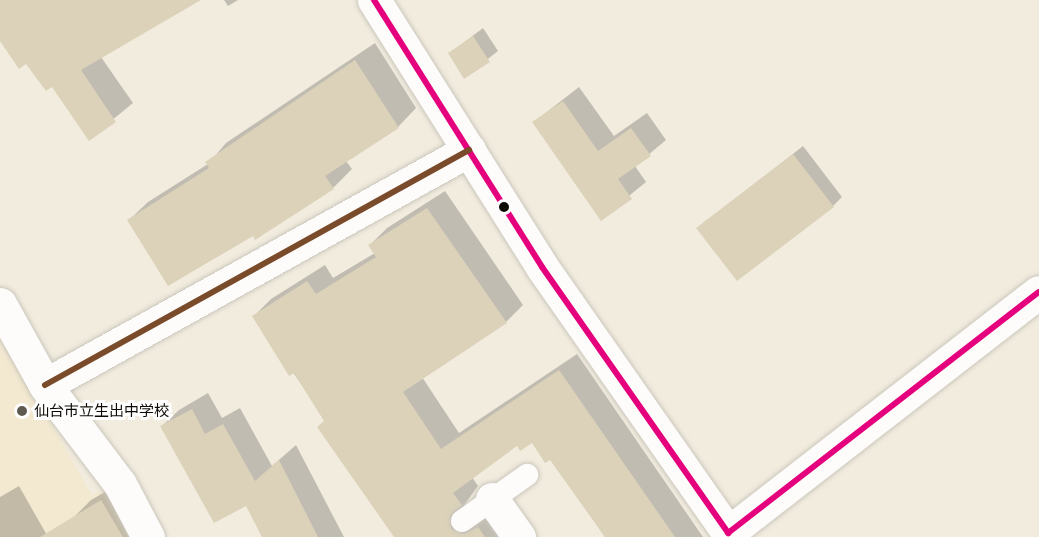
<!DOCTYPE html>
<meta charset="utf-8">
<style>
body{margin:0}
#map{position:relative;width:1039px;height:537px;overflow:hidden;background:#f2ecdf;font-family:"IBM Plex Sans","Noto Sans JP",sans-serif}
div>[style]{position:absolute}
.built>*{inset:0;background:#f3e9d1}
.shadow>*{inset:0;background:#0003}
.building>*{inset:0;background:#dbd2b9}
.roads{filter:drop-shadow(0 0 2px #cbc7bc) drop-shadow(0 0 2px #cbc7bc)}
.lane>*{height:22px;margin:-11px;padding:0 11px;transform-origin:11px;border-radius:11px;background:#fdfcfa}
.street>*{height:33px;margin:-16.5px;padding:0 16.5px;transform-origin:16.5px;border-radius:16.5px;background:#fdfcfa}
.primary>*{height:33px;margin:-16.5px;padding:0 16.5px;transform-origin:16.5px;border-radius:16.5px;background:#fdfcfa}
.bus-1>*{height:6px;margin:-3px;padding:0 3px;transform-origin:3px;border-radius:3px;background:#e5007d}
.bus-2>*{height:6px;margin:-3px;padding:0 3px;transform-origin:3px;border-radius:3px;background:#7a4b2a}
.dots>*{width:16px;height:16px;translate:-50% -50%;box-sizing:border-box;border:3px solid #fefefe;border-radius:50%}
span{translate:-50% -50%;white-space:nowrap;text-align:center;line-height:1.15;-webkit-text-stroke:6px #fefefe;paint-order:stroke}
.poi-label{font-size:15px;color:#0e0b04}
.left{translate:0 -50%;text-align:left}
</style>
<div id="map">
<div class="built">
<i style="clip-path:polygon(0 335px,92px 495px,106px 488px,134px 537px,0 537px)"></i>
</div>
<div class="shadow">
<i style="clip-path:polygon(0 0,199px 0,101px 57px,133px 103px,89px 139px,52px 85px,0 38px)"></i>
<i style="clip-path:polygon(224px 0,238px 0,228px 6px)"></i>
<i style="clip-path:polygon(483px 28px,498px 51px,465px 77px,450px 53px)"></i>
<i style="clip-path:polygon(375px 43px,416px 108px,398px 127px,346px 161px,352px 169px,333px 188px,215px 258px,129px 220px,148px 202px,208px 164px,226px 143px)"></i>
<i style="clip-path:polygon(579px 87px,614px 136px,647px 113px,666px 140px,635px 166px,646px 182px,601px 219px,534px 122px)"></i>
<i style="clip-path:polygon(803px 146px,842px 197px,833px 206px,698px 228px)"></i>
<i style="clip-path:polygon(445px 191px,523px 305px,506px 322px,422px 377px,459px 433px,577px 354px,703px 537px,605px 537px,551px 458px,532px 441px,517px 444px,472px 477px,478px 486px,465px 504px,468px 512px,495px 510px,515px 537px,396px 537px,326px 420px,254px 316px,271px 299px,325px 265px,333px 278px,375px 253px,370px 245px,387px 228px)"></i>
<i style="clip-path:polygon(208px 393px,222px 418px,240px 408px,272px 466px,296px 445px,344px 537px,263px 537px,247px 504px,162px 426px,179px 410px)"></i>
<i style="clip-path:polygon(119px 484px,150px 537px,86px 537px,74px 517px,91px 500px)"></i>
<i style="clip-path:polygon(19px 486px,48px 537px,0 537px,0 497px)"></i>
</div>
<div class="building">
<i style="clip-path:polygon(0 0,201px 0,81px 70px,116px 122px,89px 141px,52px 87px,46px 91px,26px 64px,19px 69px,0 41px)"></i>
<i style="clip-path:polygon(473px 36px,490px 62px,464px 79px,448px 53px)"></i>
<i style="clip-path:polygon(355px 60px,399px 128px,325px 176px,334px 189px,255px 240px,253px 236px,168px 286px,127px 220px,209px 168px,205px 162px)"></i>
<i style="clip-path:polygon(563px 101px,598px 151px,631px 128px,651px 156px,618px 179px,632px 199px,601px 221px,532px 122px)"></i>
<i style="clip-path:polygon(793px 154px,834px 207px,737px 281px,696px 228px)"></i>
<i style="clip-path:polygon(427px 208px,507px 323px,403px 392px,441px 449px,559px 370px,675px 537px,605px 537px,550px 460px,545px 463px,532px 443px,520px 451px,517px 446px,453px 493px,462px 505px,450px 516px,451px 529px,464px 534px,478px 527px,485px 537px,394px 537px,317px 427px,324px 421px,294px 373px,289px 376px,252px 316px,307px 281px,316px 294px,376px 257px,368px 245px)"></i>
<i style="clip-path:polygon(192px 409px,205px 434px,223px 424px,255px 481px,279px 460px,318px 537px,262px 537px,246px 506px,214px 523px,160px 426px)"></i>
<i style="clip-path:polygon(101px 500px,123px 537px,40px 537px)"></i>
</div>
<div class="roads">
<div class="lane">
<i style="left:462px;top:521px;width:80px;rotate:-35.3deg"></i>
</div>
<div class="street">
<i style="left:0;top:304px;width:93px;rotate:60.9deg"></i>
<i style="left:45px;top:385px;width:124px;rotate:52.9deg"></i>
<i style="left:120px;top:484px;width:60px;rotate:62.2deg"></i>
<i style="left:45px;top:385px;width:485px;rotate:-29deg"></i>
<i style="left:492px;top:499px;width:47px;rotate:54.6deg"></i>
</div>
<div class="primary">
<i style="left:374px;top:0;width:315px;rotate:57.8deg"></i>
<i style="left:542px;top:267px;width:325px;rotate:55deg"></i>
<i style="left:728px;top:533px;width:393px;rotate:-37.8deg"></i>
</div>
</div>
<div class="bus-1">
<i style="left:374px;top:0;width:315px;rotate:57.8deg"></i>
<i style="left:542px;top:267px;width:325px;rotate:55deg"></i>
<i style="left:728px;top:533px;width:393px;rotate:-37.8deg"></i>
</div>
<div class="bus-2">
<i style="left:45px;top:385px;width:485px;rotate:-29deg"></i>
</div>
<div class="dots">
<i style="left:504px;top:207px;background:#0e0b04"></i>
<i style="left:22px;top:411px;background:#5e5a51"></i>
</div>
<div class="poi-label">
<span class="left" style="left:34px;top:411px">仙台市立生出中学校</span>
</div>
</div>
